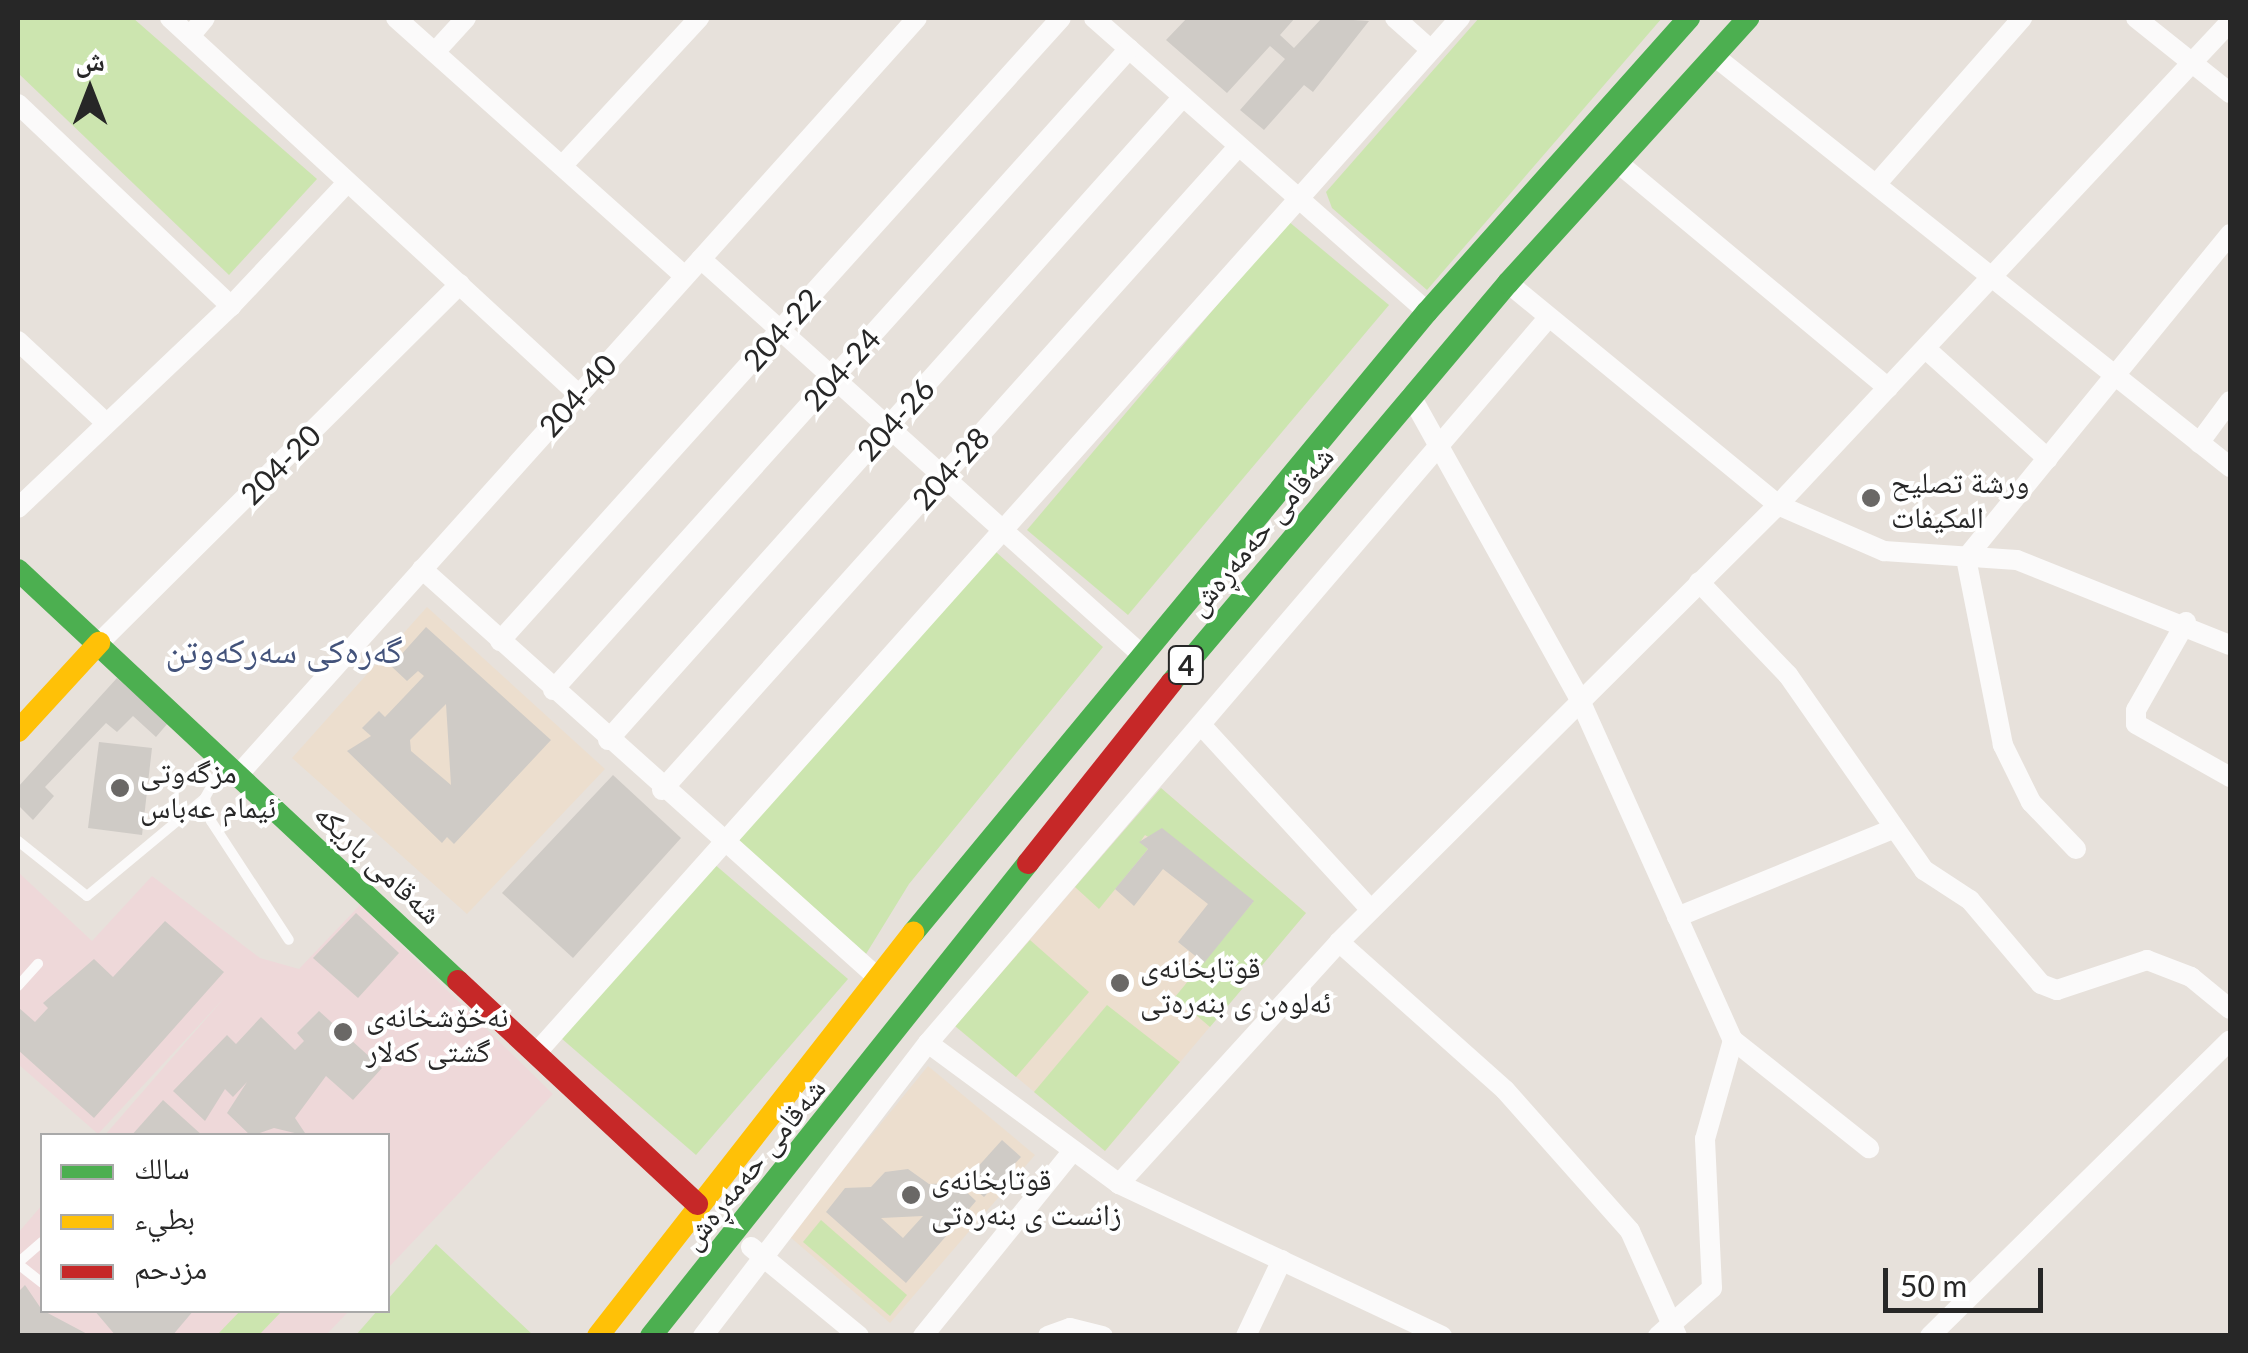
<!DOCTYPE html>
<meta charset="utf-8">
<style>
body{margin:0}
#map{position:relative;width:2248px;height:1353px;overflow:hidden;background:#e7e1db;font-family:Lato,"Noto Naskh Arabic",sans-serif}
div>[style]{position:absolute}
.education>*{inset:0;background:#ecdece}
.medical>*{inset:0;background:#eed8d9}
.green>*{inset:0;background:#cce5af}
.building>*{inset:0;background:#cfcbc6}
.lane>*{height:10px;margin:-5px;padding:0 5px;transform-origin:5px;border-radius:5px;background:#fbfafa}
.street>*{height:20px;margin:-10px;padding:0 10px;transform-origin:10px;border-radius:10px;background:#fbfafa}
.fast>*{height:22px;margin:-11px;padding:0 11px;transform-origin:11px;border-radius:11px;background:#4caf50}
.slow>*{height:22px;margin:-11px;padding:0 11px;transform-origin:11px;border-radius:11px;background:#ffc107}
.jam>*{height:22px;margin:-11px;padding:0 11px;transform-origin:11px;border-radius:11px;background:#c62828}
.dots>*{width:28px;height:28px;translate:-50% -50%;box-sizing:border-box;border:5px solid #fff;border-radius:50%}
span{translate:-50% -50%;white-space:nowrap;text-align:center;line-height:1.15;-webkit-text-stroke:8px #fff;paint-order:stroke}
.shield-label span{padding:2px 8px;background:#fff;border:2px solid;border-radius:8px;-webkit-text-stroke-width:0}
.shield-label{font-size:28px;color:#272727;font-weight:700}
.street-label{font-size:30px;color:#272727}
.poi-label{font-size:30px;color:#272727}
.left{translate:0 -50%;text-align:left}
.quarter-label{font-size:35px;color:#43537b}
.frame{position:absolute;inset:0;border:20px solid #272727;pointer-events:none}
.legend{position:absolute;left:40px;top:1133px;width:350px;height:180px;box-sizing:border-box;background:#fff;border:2px solid #a9a9a9;margin:0;padding:12px 18px;list-style:none;font-size:30px;color:#272727}
.legend li{display:flex;align-items:center;gap:20px;height:50px}
.legend b{width:50px;border:2px solid #a9a9a9}
.north{position:absolute;left:40px;top:40px;width:100px;height:100px;-webkit-text-stroke:8px #fff;paint-order:stroke;rotate:0deg;font-size:28px;font-weight:700;line-height:40px;text-align:center;color:#272727}
.north::after{content:'';display:block;margin:auto;width:35px;height:45px;background:#272727;clip-path:polygon(50% 0,100% 100%,50% 72%,0 100%)}
.scale{position:absolute;left:1883px;top:1268px;width:160px;height:45px;box-sizing:border-box;border:5px solid #272727;border-top:0;padding-left:12px;font-size:30px;line-height:35px;white-space:nowrap;color:#272727;-webkit-text-stroke:8px #fff;paint-order:stroke}
</style>
<div id="map">
<div class="education">
<i style="clip-path:polygon(427px 607px,605px 769px,467px 914px,292px 758px)"></i>
<i style="clip-path:polygon(1161px 788px,1306px 913px,1105px 1151px,955px 1026px)"></i>
<i style="clip-path:polygon(928px 1066px,1035px 1155px,890px 1323px,789px 1236px)"></i>
</div>
<div class="medical">
<i style="clip-path:polygon(18px 872px,92px 941px,152px 876px,260px 958px,299px 969px,360px 905px,553px 1094px,388px 1268px,388px 1136px,105px 1135px,225px 997px,98px 1134px,18px 1064px)"></i>
<i style="clip-path:polygon(42px 1205px,42px 1310px,349px 1311px,326px 1335px,18px 1336px,18px 1233px)"></i>
</div>
<div class="green">
<i style="clip-path:polygon(18px 18px,133px 18px,317px 179px,229px 275px,18px 73px)"></i>
<i style="clip-path:polygon(1479px 18px,1662px 18px,1427px 290px,1332px 208px,1326px 192px)"></i>
<i style="clip-path:polygon(1288px 221px,1389px 305px,1128px 615px,1027px 530px)"></i>
<i style="clip-path:polygon(996px 552px,1103px 647px,909px 884px,866px 954px,737px 839px)"></i>
<i style="clip-path:polygon(1161px 788px,1306px 913px,1210px 1027px,1175px 997px,1253px 902px,1145px 835px,1140px 842px,1148px 849px,1099px 909px,1075px 887px)"></i>
<i style="clip-path:polygon(713px 863px,848px 979px,696px 1155px,561px 1038px)"></i>
<i style="clip-path:polygon(1030px 940px,1089px 992px,1016px 1077px,955px 1026px)"></i>
<i style="clip-path:polygon(1107px 1005px,1180px 1062px,1105px 1151px,1034px 1092px)"></i>
<i style="clip-path:polygon(821px 1220px,907px 1295px,890px 1316px,803px 1242px)"></i>
<i style="clip-path:polygon(436px 1244px,533px 1335px,356px 1335px,377px 1311px,388px 1310px,388px 1299px)"></i>
<i style="clip-path:polygon(240px 1311px,240px 1310px,282px 1311px,259px 1335px,217px 1335px)"></i>
</div>
<div class="building">
<i style="clip-path:polygon(1187px 18px,1295px 18px,1280px 35px,1294px 48px,1322px 18px,1369px 21px,1313px 92px,1304px 85px,1264px 130px,1240px 110px,1285px 59px,1270px 46px,1227px 93px,1166px 40px)"></i>
<i style="clip-path:polygon(evenodd,426px 627px,551px 740px,454px 844px,447px 837px,442px 843px,347px 751px,371px 736px,362px 728px,379px 711px,385px 717px,424px 676px,418px 671px,407px 681px,391px 666px,426px 627px,446px 704px,451px 785px,411px 751px,410px 740px,446px 704px)"></i>
<i style="clip-path:polygon(117px 678px,168px 723px,156px 737px,133px 716px,117px 732px,106px 723px,45px 787px,54px 796px,33px 820px,18px 805px,18px 787px)"></i>
<i style="clip-path:polygon(99px 742px,152px 748px,142px 835px,88px 828px)"></i>
<i style="clip-path:polygon(613px 775px,681px 838px,573px 958px,502px 893px)"></i>
<i style="clip-path:polygon(1162px 828px,1254px 901px,1204px 963px,1178px 942px,1208px 904px,1163px 869px,1134px 906px,1115px 889px,1148px 849px,1139px 842px)"></i>
<i style="clip-path:polygon(356px 913px,399px 953px,358px 998px,313px 958px)"></i>
<i style="clip-path:polygon(165px 921px,224px 972px,94px 1118px,18px 1050px,18px 1007px,35px 1022px,48px 1008px,43px 1003px,94px 959px,113px 977px)"></i>
<i style="clip-path:polygon(319px 1011px,382px 1068px,353px 1100px,326px 1076px,295px 1118px,307px 1136px,274px 1128px,251px 1136px,227px 1113px,247px 1082px,233px 1097px,225px 1089px,205px 1121px,173px 1091px,227px 1035px,236px 1044px,261px 1017px,295px 1050px,304px 1041px,297px 1033px)"></i>
<i style="clip-path:polygon(163px 1100px,203px 1136px,131px 1136px)"></i>
<i style="clip-path:polygon(1002px 1140px,1021px 1157px,984px 1197px,965px 1181px)"></i>
<i style="clip-path:polygon(evenodd,908px 1169px,929px 1184px,957px 1183px,976px 1201px,906px 1283px,826px 1212px,845px 1188px,871px 1187px,885px 1172px,908px 1169px,923px 1216px,903px 1238px,881px 1218px,923px 1216px)"></i>
<i style="clip-path:polygon(25px 1285px,42px 1310px,91px 1336px,18px 1336px,18px 1292px)"></i>
<i style="clip-path:polygon(94px 1310px,194px 1310px,172px 1336px,116px 1336px)"></i>
</div>
<div class="lane">
<i style="left:222px;top:767px;width:35px;rotate:119deg"></i>
<i style="left:205px;top:798px;width:24px;rotate:75deg"></i>
<i style="left:211px;top:821px;width:142px;rotate:56.8deg"></i>
<i style="left:18px;top:841px;width:88px;rotate:38.6deg"></i>
<i style="left:87px;top:896px;width:153px;rotate:-39.7deg"></i>
<i style="left:18px;top:986px;width:30px;rotate:-48deg"></i>
<i style="left:20px;top:1261px;width:29px;rotate:-41deg"></i>
<i style="left:18px;top:1264px;width:31px;rotate:38deg"></i>
</div>
<div class="street">
<i style="left:170px;top:18px;width:555px;rotate:42.66deg"></i>
<i style="left:396px;top:18px;width:387px;rotate:41.8deg"></i>
<i style="left:1094px;top:18px;width:444px;rotate:41.4deg"></i>
<i style="left:1395px;top:18px;width:48px;rotate:41.6deg"></i>
<i style="left:2136px;top:18px;width:120px;rotate:38.6deg"></i>
<i style="left:190px;top:36px;width:23px;rotate:-50deg"></i>
<i style="left:435px;top:52px;width:46px;rotate:-47.6deg"></i>
<i style="left:1713px;top:55px;width:661px;rotate:38.55deg"></i>
<i style="left:18px;top:104px;width:294px;rotate:43.5deg"></i>
<i style="left:1617px;top:162px;width:353px;rotate:39.8deg"></i>
<i style="left:562px;top:166px;width:202px;rotate:-47.2deg"></i>
<i style="left:1879px;top:181px;width:217px;rotate:-48.7deg"></i>
<i style="left:701px;top:259px;width:593px;rotate:41.92deg"></i>
<i style="left:1508px;top:283px;width:350px;rotate:39.4deg"></i>
<i style="left:1778px;top:505px;width:116px;rotate:23.5deg"></i>
<i style="left:1884px;top:551px;width:133px;rotate:3.9deg"></i>
<i style="left:2017px;top:560px;width:229px;rotate:21.8deg"></i>
<i style="left:18px;top:341px;width:116px;rotate:42.9deg"></i>
<i style="left:1926px;top:349px;width:164px;rotate:42deg"></i>
<i style="left:1411px;top:396px;width:346px;rotate:60.9deg"></i>
<i style="left:1579px;top:698px;width:375px;rotate:65.8deg"></i>
<i style="left:1733px;top:1040px;width:174px;rotate:38.5deg"></i>
<i style="left:2199px;top:443px;width:52px;rotate:-53.6deg"></i>
<i style="left:18px;top:508px;width:294px;rotate:-43.5deg"></i>
<i style="left:231px;top:306px;width:169px;rotate:-46.7deg"></i>
<i style="left:422px;top:569px;width:611px;rotate:41.88deg"></i>
<i style="left:1699px;top:582px;width:129px;rotate:46.3deg"></i>
<i style="left:1788px;top:675px;width:238px;rotate:55.1deg"></i>
<i style="left:1924px;top:870px;width:55px;rotate:33.1deg"></i>
<i style="left:1970px;top:900px;width:110px;rotate:49.8deg"></i>
<i style="left:2041px;top:984px;width:17px;rotate:21deg"></i>
<i style="left:2057px;top:990px;width:95px;rotate:-18.4deg"></i>
<i style="left:2147px;top:960px;width:47px;rotate:21.1deg"></i>
<i style="left:2191px;top:977px;width:50px;rotate:39.4deg"></i>
<i style="left:2186px;top:622px;width:101px;rotate:119.6deg"></i>
<i style="left:2136px;top:710px;width:14px;rotate:90deg"></i>
<i style="left:2136px;top:724px;width:108px;rotate:29.4deg"></i>
<i style="left:500px;top:641px;width:838px;rotate:-48deg"></i>
<i style="left:99px;top:643px;width:509px;rotate:-44.84deg"></i>
<i style="left:553px;top:690px;width:862px;rotate:-48.06deg"></i>
<i style="left:1201px;top:725px;width:251px;rotate:47.4deg"></i>
<i style="left:608px;top:740px;width:863px;rotate:-48.2deg"></i>
<i style="left:239px;top:774px;width:1015px;rotate:-48.11deg"></i>
<i style="left:662px;top:790px;width:863px;rotate:-48.15deg"></i>
<i style="left:2076px;top:849px;width:65px;rotate:-133.8deg"></i>
<i style="left:2031px;top:802px;width:64px;rotate:-116.2deg"></i>
<i style="left:2003px;top:745px;width:191px;rotate:-101.2deg"></i>
<i style="left:1966px;top:558px;width:418px;rotate:-50.8deg"></i>
<i style="left:1677px;top:917px;width:235px;rotate:-22.2deg"></i>
<i style="left:1339px;top:942px;width:222px;rotate:41.7deg"></i>
<i style="left:1505px;top:1090px;width:188px;rotate:48.4deg"></i>
<i style="left:1630px;top:1231px;width:115px;rotate:65.9deg"></i>
<i style="left:928px;top:1043px;width:237px;rotate:36.4deg"></i>
<i style="left:1119px;top:1184px;width:357px;rotate:25.2deg"></i>
<i style="left:538px;top:1051px;width:1385px;rotate:-48.25deg"></i>
<i style="left:1119px;top:1184px;width:327px;rotate:-47.7deg"></i>
<i style="left:1339px;top:942px;width:619px;rotate:-44.87deg"></i>
<i style="left:1778px;top:505px;width:662px;rotate:-46.9deg"></i>
<i style="left:751px;top:1247px;width:140px;rotate:39.5deg"></i>
<i style="left:703px;top:1336px;width:369px;rotate:-52.5deg"></i>
<i style="left:928px;top:1043px;width:955px;rotate:-49.46deg"></i>
<i style="left:923px;top:1336px;width:238px;rotate:-51deg"></i>
<i style="left:1048px;top:1336px;width:23px;rotate:-20deg"></i>
<i style="left:1070px;top:1328px;width:34px;rotate:14deg"></i>
<i style="left:1246px;top:1336px;width:84px;rotate:-64.7deg"></i>
<i style="left:1658px;top:1336px;width:72px;rotate:-41.6deg"></i>
<i style="left:1712px;top:1288px;width:149px;rotate:-92.7deg"></i>
<i style="left:1705px;top:1139px;width:103px;rotate:-74.2deg"></i>
<i style="left:1930px;top:1336px;width:421px;rotate:-44.6deg"></i>
</div>
<div class="fast">
<i style="left:18px;top:570px;width:602px;rotate:43.05deg"></i>
<i style="left:1171px;top:683px;width:523px;rotate:-49.89deg"></i>
<i style="left:1508px;top:283px;width:358px;rotate:-47.8deg"></i>
<i style="left:913px;top:933px;width:806px;rotate:-50.39deg"></i>
<i style="left:1427px;top:312px;width:394px;rotate:-48.3deg"></i>
<i style="left:651px;top:1336px;width:605px;rotate:-51.44deg"></i>
</div>
<div class="slow">
<i style="left:18px;top:731px;width:120px;rotate:-47.4deg"></i>
<i style="left:598px;top:1336px;width:512px;rotate:-51.99deg"></i>
</div>
<div class="jam">
<i style="left:1028px;top:863px;width:230px;rotate:-51.5deg"></i>
<i style="left:458px;top:981px;width:327px;rotate:43deg"></i>
</div>
<div class="dots">
<i style="left:1871px;top:498px;background:#6a6866"></i>
<i style="left:120px;top:788px;background:#6a6866"></i>
<i style="left:1120px;top:983px;background:#6a6866"></i>
<i style="left:343px;top:1032px;background:#6a6866"></i>
<i style="left:911px;top:1195px;background:#6a6866"></i>
</div>
<div class="shield-label">
<span style="left:1186px;top:665px">4</span>
</div>
<div class="street-label">
<span style="left:781px;top:329px;rotate:-48deg">204-22</span>
<span style="left:841px;top:369px;rotate:-48deg">204-24</span>
<span style="left:577px;top:395px;rotate:-48deg">204-40</span>
<span style="left:895px;top:419px;rotate:-48deg">204-26</span>
<span style="left:280px;top:464px;rotate:-45deg">204-20</span>
<span style="left:950px;top:468px;rotate:-48deg">204-28</span>
<span style="left:1259px;top:530px;rotate:-50deg">شەقامی حەمەڕەش</span>
<span style="left:379px;top:863px;rotate:43deg">شەقامی باریکە</span>
<span style="left:752px;top:1163px;rotate:-51deg">شەقامی حەمەڕەش</span>
</div>
<div class="poi-label">
<span class="left" style="left:1891px;top:498px">ورشة تصليح<br>المكيفات</span>
<span class="left" style="left:140px;top:788px">مزگەوتی<br>ئیمام عەباس</span>
<span class="left" style="left:1140px;top:983px">قوتابخانەی<br>ئەلوەن ی بنەرەتی</span>
<span class="left" style="left:366px;top:1032px">نەخۆشخانەی<br>گشتی کەلار</span>
<span class="left" style="left:931px;top:1195px">قوتابخانەی<br>زانست ی بنەرەتی</span>
</div>
<div class="quarter-label">
<span style="left:284px;top:649px">گەرەکی سەرکەوتن</span>
</div>
<div class="frame"></div>
<ul class="legend">
<li><b style="height:12px;background:#4caf50"></b>سالك</li>
<li><b style="height:12px;background:#ffc107"></b>بطيء</li>
<li><b style="height:12px;background:#c62828"></b>مزدحم</li>
</ul>
<div class="north">ش</div>
<div class="scale">50 m</div>
</div>
